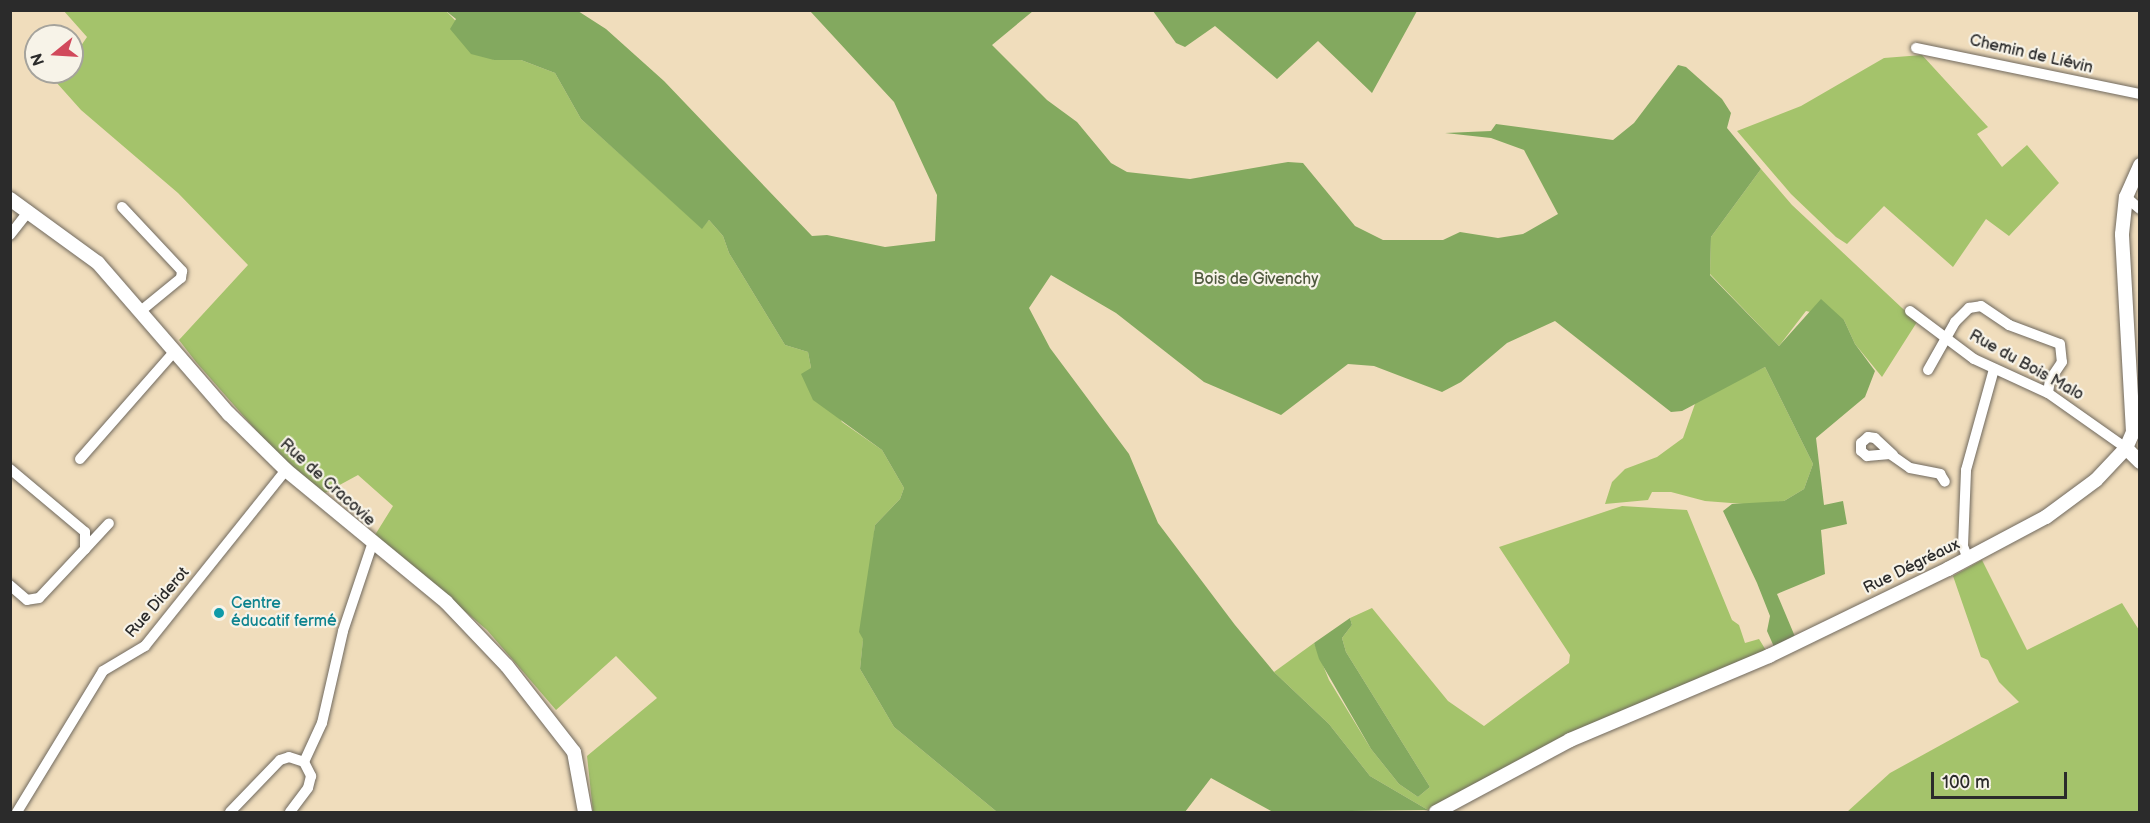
<!DOCTYPE html>
<meta charset="utf-8">
<style>
body{margin:0}
#map{position:relative;width:2150px;height:823px;overflow:hidden;background:#f0ddbc;font-family:"Balsamiq Sans",sans-serif}
div>[style]{position:absolute}
.green>*{inset:0;background:#a4c36b}
.forest>*{inset:0;background:#83a95f}
.roads{filter:drop-shadow(0 0 2px #70695e) drop-shadow(0 0 2px #70695e)}
.street>*{height:10px;margin:-5px;padding:0 5px;transform-origin:5px;border-radius:5px;background:#fff}
.secondary>*{height:14px;margin:-7px;padding:0 7px;transform-origin:7px;border-radius:7px;background:#fff}
.dots>*{width:16px;height:16px;translate:-50% -50%;box-sizing:border-box;border:3px solid #f7f3e8;border-radius:50%}
span{translate:-50% -50%;white-space:nowrap;text-align:center;line-height:1.15;-webkit-text-stroke:4.5px #f7f3e8;paint-order:stroke}
.street-label{font-size:16px;color:#2b2b2b}
.park-label{font-size:16px;color:#4f593e}
.culture-label{font-size:16px;color:#0d838f}
.left{translate:0 -50%;text-align:left}
.frame{position:absolute;inset:0;border:12px solid #2b2b2b;pointer-events:none}
.north{position:absolute;left:24px;top:24px;width:60px;height:60px;box-sizing:border-box;background:#f7f3e8;border:2px solid #a5a39c;border-radius:50%;rotate:252deg;font-size:16px;font-weight:700;line-height:24px;text-align:center;color:#2b2b2b}
.north::after{content:'';display:block;margin:auto;width:21px;height:27px;background:#d1495b;clip-path:polygon(50% 0,100% 100%,50% 72%,0 100%)}
.scale{position:absolute;left:1931px;top:772px;width:136px;height:27px;box-sizing:border-box;border:3px solid #2b2b2b;border-top:0;padding-left:8px;font-size:18px;line-height:21px;white-space:nowrap;color:#2b2b2b;-webkit-text-stroke:4px #f7f3e8;paint-order:stroke}
</style>
<div id="map">
<div class="green">
<i style="clip-path:polygon(63px 10px,446px 11px,494px 60px,521px 60px,555px 73px,581px 119px,702px 228px,709px 220px,723px 236px,729px 253px,785px 345px,808px 352px,811px 368px,842px 422px,882px 450px,904px 488px,900px 499px,875px 525px,860px 669px,894px 727px,997px 812px,593px 812px,587px 756px,657px 698px,616px 656px,556px 710px,487px 630px,375px 535px,393px 506px,358px 475px,323px 494px,282px 460px,196px 362px,179px 340px,248px 265px,178px 193px,81px 110px,56px 82px,63px 72px,72px 72px,72px 59px,87px 37px)"></i>
<i style="clip-path:polygon(1922px 55px,1988px 127px,1977px 134px,2002px 167px,2027px 145px,2059px 183px,2009px 236px,1986px 219px,1953px 267px,1884px 206px,1847px 244px,1836px 237px,1791px 194px,1737px 131px,1801px 106px,1884px 58px)"></i>
<i style="clip-path:polygon(1761px 169px,1792px 205px,1917px 322px,1882px 377px,1855px 344px,1844px 320px,1806px 311px,1779px 346px,1710px 274px,1711px 237px)"></i>
<i style="clip-path:polygon(1765px 367px,1813px 464px,1804px 489px,1784px 501px,1757px 505px,1705px 501px,1671px 492px,1652px 492px,1648px 500px,1605px 504px,1612px 482px,1625px 469px,1657px 457px,1683px 438px,1696px 401px)"></i>
<i style="clip-path:polygon(1622px 506px,1687px 510px,1732px 620px,1739px 625px,1745px 643px,1759px 639px,1767px 652px,1574px 731px,1428px 810px,1370px 776px,1329px 724px,1274px 672px,1314px 643px,1329px 680px,1371px 749px,1399px 784px,1418px 797px,1430px 787px,1346px 652px,1342px 638px,1352px 625px,1350px 618px,1372px 608px,1448px 701px,1484px 726px,1569px 663px,1570px 655px,1499px 547px)"></i>
<i style="clip-path:polygon(1982px 560px,2027px 650px,2122px 603px,2139px 630px,2139px 812px,1847px 812px,1890px 773px,2019px 702px,1999px 682px,1988px 660px,1981px 657px,1953px 576px)"></i>
</div>
<div class="forest">
<i style="clip-path:polygon(446px 11px,578px 11px,606px 29px,664px 81px,812px 236px,827px 235px,885px 247px,935px 241px,937px 195px,894px 102px,810px 11px,1033px 11px,992px 45px,1047px 100px,1077px 122px,1111px 163px,1127px 172px,1190px 179px,1288px 162px,1303px 163px,1355px 226px,1383px 240px,1443px 240px,1460px 232px,1498px 238px,1523px 234px,1558px 214px,1524px 150px,1491px 138px,1445px 133px,1491px 131px,1496px 124px,1613px 140px,1634px 123px,1678px 65px,1686px 67px,1722px 99px,1731px 113px,1727px 128px,1761px 169px,1711px 237px,1710px 275px,1779px 346px,1821px 299px,1844px 320px,1855px 344px,1875px 371px,1865px 397px,1816px 438px,1824px 505px,1843px 501px,1847px 524px,1821px 530px,1825px 574px,1777px 594px,1796px 639px,1775px 649px,1767px 631px,1770px 616px,1757px 583px,1723px 511px,1732px 504px,1784px 501px,1804px 489px,1813px 464px,1765px 367px,1682px 411px,1671px 412px,1555px 321px,1507px 343px,1461px 382px,1442px 392px,1374px 366px,1348px 364px,1281px 415px,1204px 382px,1116px 313px,1051px 275px,1029px 308px,1050px 348px,1129px 454px,1158px 523px,1235px 625px,1274px 672px,1329px 724px,1370px 776px,1428px 810px,1273px 812px,1211px 778px,1185px 812px,997px 812px,894px 727px,860px 669px,863px 639px,859px 632px,875px 525px,900px 499px,904px 488px,882px 450px,813px 400px,801px 374px,811px 368px,808px 352px,785px 345px,729px 253px,723px 236px,709px 220px,702px 229px,581px 119px,555px 73px,521px 60px,494px 60px,471px 54px,450px 29px,456px 19px)"></i>
<i style="clip-path:polygon(1153px 11px,1417px 11px,1372px 93px,1318px 41px,1277px 79px,1215px 26px,1185px 47px,1176px 43px)"></i>
<i style="clip-path:polygon(1350px 618px,1352px 625px,1342px 638px,1346px 652px,1430px 787px,1418px 797px,1399px 784px,1371px 749px,1319px 659px,1314px 643px)"></i>
</div>
<div class="roads">
<div class="street">
<i style="left:1916px;top:48px;width:229px;rotate:11.6deg"></i>
<i style="left:2126px;top:197px;width:18px;rotate:41deg"></i>
<i style="left:122px;top:207px;width:88px;rotate:46.8deg"></i>
<i style="left:182px;top:271px;width:7px;rotate:98deg"></i>
<i style="left:181px;top:278px;width:50px;rotate:140.6deg"></i>
<i style="left:10px;top:235px;width:31px;rotate:-52deg"></i>
<i style="left:1910px;top:311px;width:80px;rotate:36.9deg"></i>
<i style="left:1974px;top:359px;width:81px;rotate:24.7deg"></i>
<i style="left:2048px;top:393px;width:95px;rotate:35.2deg"></i>
<i style="left:1928px;top:370px;width:55px;rotate:-60.6deg"></i>
<i style="left:1955px;top:322px;width:20px;rotate:-45deg"></i>
<i style="left:1969px;top:308px;width:12px;rotate:-9deg"></i>
<i style="left:1981px;top:306px;width:34px;rotate:34deg"></i>
<i style="left:2009px;top:325px;width:54px;rotate:20.4deg"></i>
<i style="left:2060px;top:344px;width:18px;rotate:84deg"></i>
<i style="left:2062px;top:362px;width:22px;rotate:124deg"></i>
<i style="left:2050px;top:380px;width:13px;rotate:99deg"></i>
<i style="left:1893px;top:455px;width:25px;rotate:-137deg"></i>
<i style="left:1875px;top:438px;width:7px;rotate:-172deg"></i>
<i style="left:1868px;top:437px;width:9px;rotate:139deg"></i>
<i style="left:1861px;top:443px;width:8px;rotate:90deg"></i>
<i style="left:1861px;top:451px;width:8px;rotate:40deg"></i>
<i style="left:1867px;top:456px;width:23px;rotate:-5deg"></i>
<i style="left:1890px;top:454px;width:24px;rotate:35deg"></i>
<i style="left:1910px;top:468px;width:31px;rotate:11deg"></i>
<i style="left:1940px;top:474px;width:9px;rotate:58deg"></i>
<i style="left:80px;top:459px;width:144px;rotate:-48.7deg"></i>
<i style="left:10px;top:469px;width:98px;rotate:40deg"></i>
<i style="left:85px;top:532px;width:17px;rotate:90deg"></i>
<i style="left:85px;top:549px;width:67px;rotate:133.2deg"></i>
<i style="left:39px;top:598px;width:12px;rotate:171deg"></i>
<i style="left:27px;top:600px;width:23px;rotate:-139deg"></i>
<i style="left:85px;top:549px;width:35px;rotate:-47deg"></i>
<i style="left:1968px;top:559px;width:14px;rotate:-111deg"></i>
<i style="left:1963px;top:546px;width:76px;rotate:-87.7deg"></i>
<i style="left:1966px;top:470px;width:105px;rotate:-74.5deg"></i>
<i style="left:304px;top:762px;width:43px;rotate:-65.2deg"></i>
<i style="left:322px;top:723px;width:94px;rotate:-77.1deg"></i>
<i style="left:343px;top:631px;width:91px;rotate:-71.4deg"></i>
<i style="left:17px;top:812px;width:165px;rotate:-58.6deg"></i>
<i style="left:103px;top:671px;width:49px;rotate:-30.8deg"></i>
<i style="left:145px;top:646px;width:226px;rotate:-51.3deg"></i>
<i style="left:230px;top:812px;width:72px;rotate:-46.1deg"></i>
<i style="left:280px;top:760px;width:9px;rotate:-18deg"></i>
<i style="left:289px;top:757px;width:16px;rotate:18deg"></i>
<i style="left:304px;top:762px;width:16px;rotate:63deg"></i>
<i style="left:311px;top:776px;width:12px;rotate:104deg"></i>
<i style="left:308px;top:788px;width:30px;rotate:127deg"></i>
</div>
<div class="secondary">
<i style="left:10px;top:199px;width:109px;rotate:36deg"></i>
<i style="left:98px;top:263px;width:200px;rotate:49.1deg"></i>
<i style="left:229px;top:414px;width:80px;rotate:44.5deg"></i>
<i style="left:286px;top:470px;width:207px;rotate:39.5deg"></i>
<i style="left:446px;top:602px;width:88px;rotate:46.4deg"></i>
<i style="left:507px;top:666px;width:109px;rotate:52.1deg"></i>
<i style="left:574px;top:752px;width:61px;rotate:79.6deg"></i>
<i style="left:2126px;top:448px;width:20px;rotate:45deg"></i>
<i style="left:1436px;top:812px;width:152px;rotate:-28.2deg"></i>
<i style="left:1570px;top:740px;width:216px;rotate:-22.9deg"></i>
<i style="left:1769px;top:656px;width:199px;rotate:-25.9deg"></i>
<i style="left:1948px;top:569px;width:111px;rotate:-28deg"></i>
<i style="left:2046px;top:517px;width:62px;rotate:-36.5deg"></i>
<i style="left:2096px;top:480px;width:44px;rotate:-46.8deg"></i>
<i style="left:2126px;top:448px;width:17px;rotate:-66deg"></i>
<i style="left:2133px;top:432px;width:198px;rotate:-93.2deg"></i>
<i style="left:2122px;top:234px;width:37px;rotate:-84deg"></i>
<i style="left:2126px;top:197px;width:35px;rotate:-66deg"></i>
</div>
</div>
<div class="dots">
<i style="left:219px;top:613px;background:#0f9aa8"></i>
</div>
<div class="street-label">
<span style="left:2031px;top:55px;rotate:13deg">Chemin de Liévin</span>
<span style="left:2026px;top:366px;rotate:29deg">Rue du Bois Malo</span>
<span style="left:327px;top:483px;rotate:42deg">Rue de Cracovie</span>
<span style="left:1912px;top:567px;rotate:-26deg">Rue Dégréaux</span>
<span style="left:158px;top:603px;rotate:-49deg">Rue Diderot</span>
</div>
<div class="park-label">
<span style="left:1256px;top:280px">Bois de Givenchy</span>
</div>
<div class="culture-label">
<span class="left" style="left:231px;top:613px">Centre<br>éducatif fermé</span>
</div>
<div class="frame"></div>
<div class="north">N</div>
<div class="scale">100 m</div>
</div>
